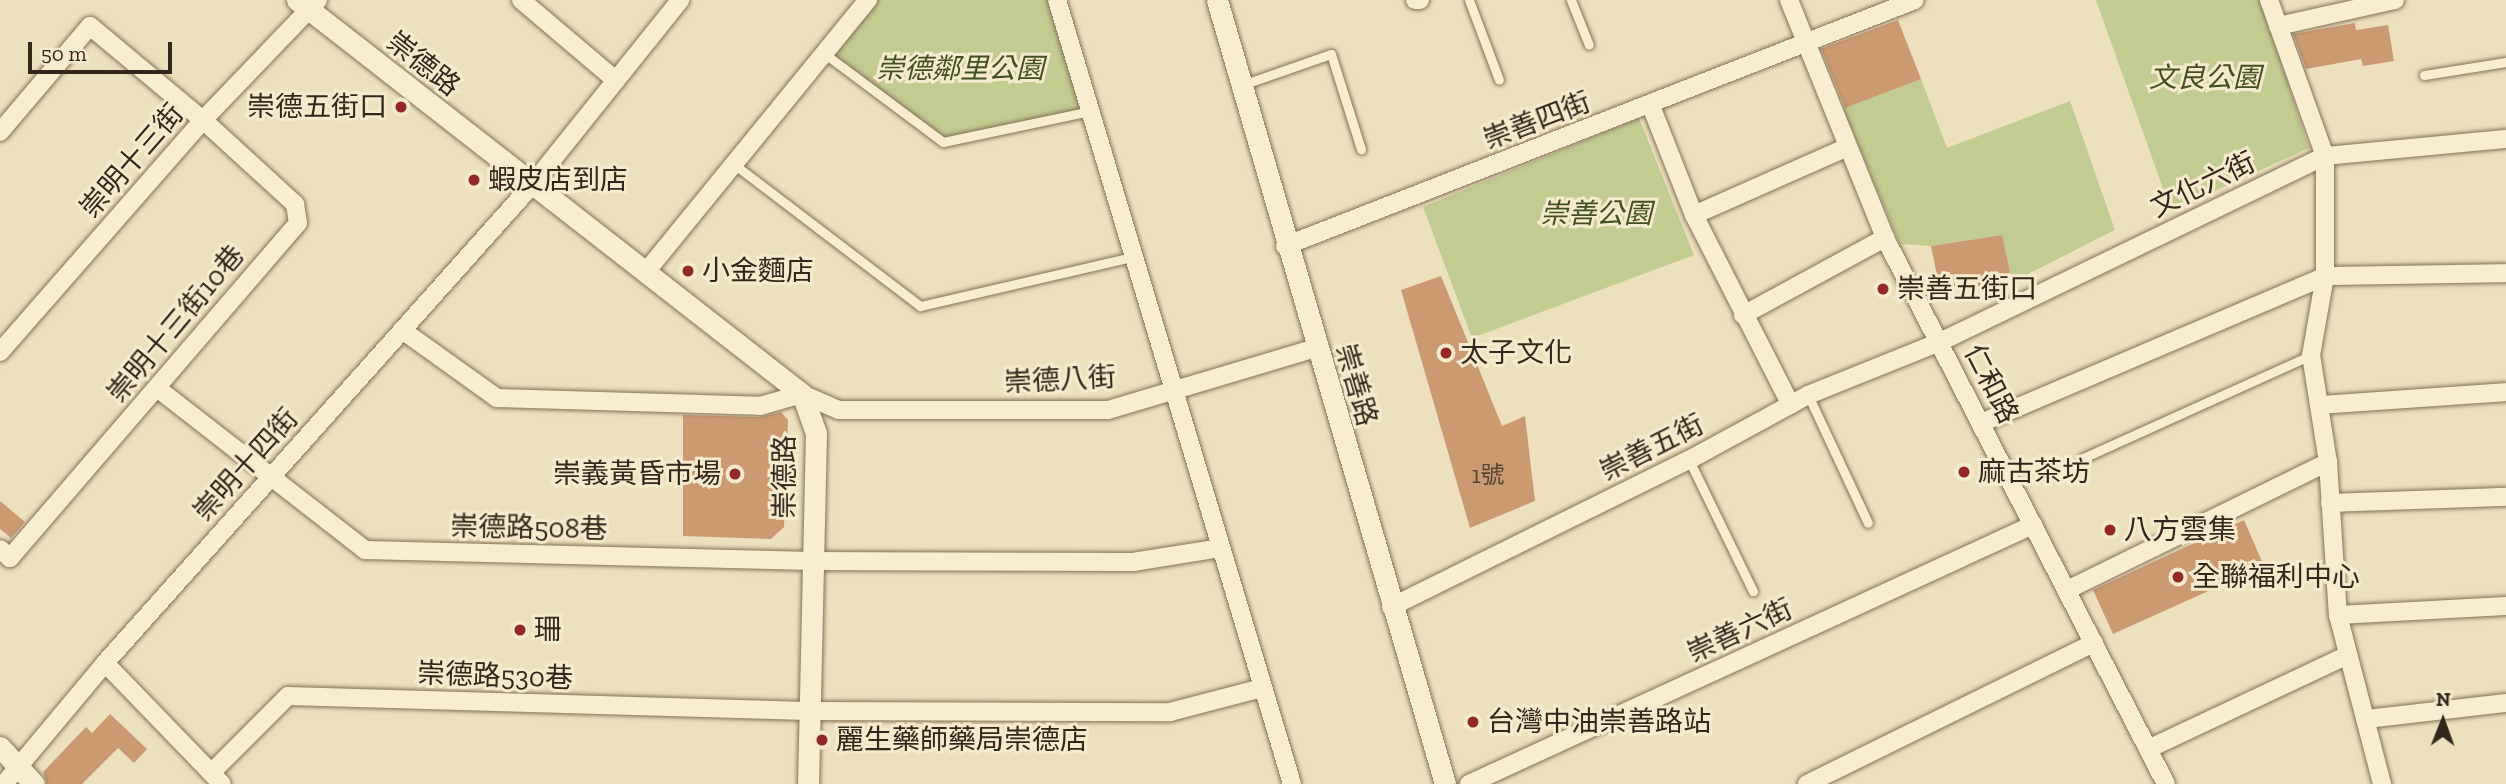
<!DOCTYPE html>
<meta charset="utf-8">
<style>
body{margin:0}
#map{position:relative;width:2506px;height:784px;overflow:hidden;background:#ede0bc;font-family:"Zilla Slab","Noto Sans TC",serif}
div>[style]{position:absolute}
.green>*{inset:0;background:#c2cb90}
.building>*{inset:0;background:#cc9a71}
.roads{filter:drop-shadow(0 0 2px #847056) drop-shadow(0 0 2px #847056)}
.service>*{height:9px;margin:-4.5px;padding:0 4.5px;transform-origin:4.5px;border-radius:4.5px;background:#f8edce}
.minor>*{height:18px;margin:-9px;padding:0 9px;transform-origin:9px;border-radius:9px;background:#f8edce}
.tertiary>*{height:21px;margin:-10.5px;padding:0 10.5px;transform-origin:10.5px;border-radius:10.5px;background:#f8edce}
.dots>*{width:19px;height:19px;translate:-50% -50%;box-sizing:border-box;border:4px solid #f5eacb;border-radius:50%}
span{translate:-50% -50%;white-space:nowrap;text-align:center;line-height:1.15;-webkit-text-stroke:6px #f5eacb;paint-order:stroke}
.number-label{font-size:24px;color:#594430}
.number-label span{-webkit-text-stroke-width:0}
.street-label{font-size:28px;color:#33271b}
.park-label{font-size:28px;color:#425021;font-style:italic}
.poi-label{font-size:28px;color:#33271b}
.right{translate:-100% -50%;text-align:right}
.left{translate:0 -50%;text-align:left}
.north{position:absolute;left:2408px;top:686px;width:70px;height:70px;-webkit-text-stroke:5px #f5eacb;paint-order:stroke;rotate:1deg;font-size:19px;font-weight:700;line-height:28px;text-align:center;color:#33271b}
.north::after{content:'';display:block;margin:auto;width:24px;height:32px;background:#33271b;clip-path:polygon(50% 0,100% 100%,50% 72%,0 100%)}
.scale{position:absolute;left:28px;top:42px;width:144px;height:32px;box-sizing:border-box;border:4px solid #33271b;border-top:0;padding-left:9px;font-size:21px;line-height:24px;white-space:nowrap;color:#33271b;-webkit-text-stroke:5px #f5eacb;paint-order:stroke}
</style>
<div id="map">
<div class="green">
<i style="clip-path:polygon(871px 0,1057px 0,1089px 110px,944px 141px,827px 54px)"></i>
<i style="clip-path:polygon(2096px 0,2261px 0,2309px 148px,2171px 211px)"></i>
<i style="clip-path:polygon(1921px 79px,1947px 148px,2070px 101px,2115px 230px,2012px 282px,2001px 235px,1931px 246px,1900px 244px,1843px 108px)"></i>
<i style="clip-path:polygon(1639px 118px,1694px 255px,1472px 338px,1423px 207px)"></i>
</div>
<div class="building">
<i style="clip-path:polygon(1898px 20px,1921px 79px,1845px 108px,1821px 49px)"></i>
<i style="clip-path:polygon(2355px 23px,2356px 30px,2388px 25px,2394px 61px,2363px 66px,2361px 59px,2306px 69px,2293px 34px)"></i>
<i style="clip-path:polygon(2002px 235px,2012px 282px,1940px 291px,1931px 246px)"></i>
<i style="clip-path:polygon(1441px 276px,1502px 426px,1525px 416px,1535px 501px,1470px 528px,1401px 290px)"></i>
<i style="clip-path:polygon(781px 412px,788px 420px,784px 527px,771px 539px,683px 536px,683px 415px,760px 417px)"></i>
<i style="clip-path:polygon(0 501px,25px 522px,11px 538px,0 529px)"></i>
<i style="clip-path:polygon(2244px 520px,2264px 566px,2113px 634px,2093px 590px)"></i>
<i style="clip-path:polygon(110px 714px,147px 749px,134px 763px,118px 748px,82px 784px,47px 784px,43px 772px,86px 727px,92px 733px)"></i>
</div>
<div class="roads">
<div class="service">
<i style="left:1469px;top:0;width:85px;rotate:69.4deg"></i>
<i style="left:1571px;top:0;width:48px;rotate:68.2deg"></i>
<i style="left:825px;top:54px;width:147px;rotate:36.7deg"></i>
<i style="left:943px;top:142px;width:150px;rotate:-11.9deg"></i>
<i style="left:2424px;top:75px;width:83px;rotate:-9deg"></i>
<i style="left:1242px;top:85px;width:94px;rotate:-19.2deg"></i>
<i style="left:1331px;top:54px;width:100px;rotate:72.5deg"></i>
<i style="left:735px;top:165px;width:233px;rotate:37.3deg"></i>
<i style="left:920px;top:306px;width:219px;rotate:-13deg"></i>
<i style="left:1808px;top:395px;width:141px;rotate:64.9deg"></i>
<i style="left:2083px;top:458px;width:250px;rotate:-24.3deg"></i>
<i style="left:1689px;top:460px;width:146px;rotate:64deg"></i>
</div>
<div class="minor">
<i style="left:521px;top:0;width:122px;rotate:40.3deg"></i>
<i style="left:1057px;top:0;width:818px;rotate:73.31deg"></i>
<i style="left:1415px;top:0;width:5px"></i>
<i style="left:1789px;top:0;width:257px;rotate:68deg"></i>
<i style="left:1885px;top:238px;width:614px;rotate:62.77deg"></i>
<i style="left:2269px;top:0;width:166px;rotate:70.3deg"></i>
<i style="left:2325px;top:156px;width:120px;rotate:90deg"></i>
<i style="left:2325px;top:276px;width:80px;rotate:100deg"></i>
<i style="left:2311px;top:355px;width:108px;rotate:81deg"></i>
<i style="left:2328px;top:462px;width:153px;rotate:86.3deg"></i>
<i style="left:2338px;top:615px;width:175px;rotate:75.4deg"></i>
<i style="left:2278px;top:26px;width:120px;rotate:-12.5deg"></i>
<i style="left:1651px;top:106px;width:117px;rotate:68.5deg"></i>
<i style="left:1694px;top:215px;width:213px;rotate:63deg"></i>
<i style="left:0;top:132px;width:139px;rotate:-49.7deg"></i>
<i style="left:90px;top:26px;width:147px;rotate:39.8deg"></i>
<i style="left:203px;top:120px;width:125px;rotate:42.4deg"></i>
<i style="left:295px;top:204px;width:19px;rotate:81deg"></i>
<i style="left:298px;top:223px;width:442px;rotate:130.7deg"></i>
<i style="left:10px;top:558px;width:13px;rotate:-138deg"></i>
<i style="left:1694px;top:215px;width:165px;rotate:-23.9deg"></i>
<i style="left:1285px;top:246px;width:676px;rotate:-21.33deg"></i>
<i style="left:645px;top:273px;width:353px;rotate:-50.8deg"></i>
<i style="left:1743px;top:315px;width:162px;rotate:-28.5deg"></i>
<i style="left:402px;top:330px;width:117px;rotate:35.6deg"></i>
<i style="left:497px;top:398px;width:263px;rotate:1.7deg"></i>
<i style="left:760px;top:406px;width:44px;rotate:-15.9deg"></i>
<i style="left:802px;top:394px;width:40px;rotate:23.4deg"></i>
<i style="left:839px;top:410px;width:269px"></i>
<i style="left:1108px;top:410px;width:217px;rotate:-16.6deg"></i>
<i style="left:0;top:352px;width:308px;rotate:-48.8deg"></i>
<i style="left:203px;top:120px;width:166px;rotate:-46.2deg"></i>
<i style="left:157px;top:388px;width:264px;rotate:37.9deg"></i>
<i style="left:365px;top:550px;width:447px;rotate:1.4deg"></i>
<i style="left:812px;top:561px;width:321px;rotate:0.2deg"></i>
<i style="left:1133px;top:562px;width:88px;rotate:-9.1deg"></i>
<i style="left:2320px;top:405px;width:186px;rotate:-4deg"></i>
<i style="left:1981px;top:423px;width:374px;rotate:-23.1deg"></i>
<i style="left:2325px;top:276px;width:181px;rotate:-0.9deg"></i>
<i style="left:2330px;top:503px;width:176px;rotate:-2deg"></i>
<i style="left:2067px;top:590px;width:291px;rotate:-26.1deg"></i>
<i style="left:1391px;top:607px;width:332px;rotate:-26.3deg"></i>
<i style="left:1689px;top:460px;width:136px;rotate:-28.6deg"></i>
<i style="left:1808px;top:395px;width:142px;rotate:-21.9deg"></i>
<i style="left:1940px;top:342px;width:428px;rotate:-25.8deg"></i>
<i style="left:2325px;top:156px;width:182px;rotate:-5.4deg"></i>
<i style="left:2338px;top:615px;width:168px;rotate:-3.1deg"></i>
<i style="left:105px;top:663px;width:168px;rotate:46deg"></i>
<i style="left:2367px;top:719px;width:140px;rotate:-6.6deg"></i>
<i style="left:2148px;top:749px;width:221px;rotate:-25.2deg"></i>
<i style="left:211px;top:773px;width:109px;rotate:-45deg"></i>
<i style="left:288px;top:696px;width:522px;rotate:1.65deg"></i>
<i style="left:810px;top:711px;width:360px;rotate:0.2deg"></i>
<i style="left:1170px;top:712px;width:95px;rotate:-14.6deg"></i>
<i style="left:4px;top:784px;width:158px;rotate:-50.1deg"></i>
<i style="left:105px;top:663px;width:641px;rotate:-48.23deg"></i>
<i style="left:532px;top:185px;width:237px;rotate:-51.3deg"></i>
<i style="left:1469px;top:784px;width:621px;rotate:-24.67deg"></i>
<i style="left:1807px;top:784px;width:320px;rotate:-26.2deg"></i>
</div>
<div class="tertiary">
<i style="left:297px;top:0;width:641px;rotate:37.96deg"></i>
<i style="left:802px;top:394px;width:41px;rotate:70.3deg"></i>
<i style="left:816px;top:433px;width:351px;rotate:91.3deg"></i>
<i style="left:1217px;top:0;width:816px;rotate:73.78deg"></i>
<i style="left:0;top:747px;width:50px;rotate:47.4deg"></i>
</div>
</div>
<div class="dots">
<i style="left:401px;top:107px;background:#932926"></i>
<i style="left:474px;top:180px;background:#932926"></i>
<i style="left:688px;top:271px;background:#932926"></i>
<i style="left:1883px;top:289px;background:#932926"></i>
<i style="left:1446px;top:353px;background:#932926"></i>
<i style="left:1964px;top:472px;background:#932926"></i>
<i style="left:735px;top:474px;background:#932926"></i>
<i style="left:2110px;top:530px;background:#932926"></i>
<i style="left:2178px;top:577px;background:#932926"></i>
<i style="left:520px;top:630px;background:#932926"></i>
<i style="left:1473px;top:722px;background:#932926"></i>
<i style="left:822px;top:740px;background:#932926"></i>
</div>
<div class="number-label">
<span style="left:1488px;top:475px">1號</span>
</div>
<div class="street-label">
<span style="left:423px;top:64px;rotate:38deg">崇德路</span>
<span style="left:1537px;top:121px;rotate:-21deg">崇善四街</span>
<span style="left:132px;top:161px;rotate:-49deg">崇明十三街</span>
<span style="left:2203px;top:185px;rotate:-26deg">文化六街</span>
<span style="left:176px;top:324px;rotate:-50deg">崇明十三街10巷</span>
<span style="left:1060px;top:380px;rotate:-3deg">崇德八街</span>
<span style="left:1991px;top:384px;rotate:63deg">仁和路</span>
<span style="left:1356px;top:385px;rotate:74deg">崇善路</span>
<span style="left:1652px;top:448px;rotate:-27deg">崇善五街</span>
<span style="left:246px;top:465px;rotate:-48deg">崇明十四街</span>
<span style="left:785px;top:477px;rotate:-90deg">崇德路</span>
<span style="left:529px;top:528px;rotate:1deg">崇德路508巷</span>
<span style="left:1740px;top:631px;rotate:-25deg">崇善六街</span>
<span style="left:495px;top:676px;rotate:2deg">崇德路530巷</span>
</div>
<div class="park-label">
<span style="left:960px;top:69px">崇德鄰里公園</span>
<span style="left:2205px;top:78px">文良公園</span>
<span style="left:1596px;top:214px">崇善公園</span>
</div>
<div class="poi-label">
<span class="right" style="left:387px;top:107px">崇德五街口</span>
<span class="left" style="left:488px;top:180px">蝦皮店到店</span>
<span class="left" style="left:702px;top:271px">小金麵店</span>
<span class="left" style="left:1897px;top:289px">崇善五街口</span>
<span class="left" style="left:1460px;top:353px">太子文化</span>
<span class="left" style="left:1978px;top:472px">麻古茶坊</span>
<span class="right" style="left:721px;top:474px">崇義黃昏市場</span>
<span class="left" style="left:2124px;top:530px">八方雲集</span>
<span class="left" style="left:2192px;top:577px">全聯福利中心</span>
<span class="left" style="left:534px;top:630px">珊</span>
<span class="left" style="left:1487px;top:722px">台灣中油崇善路站</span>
<span class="left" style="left:836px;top:740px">麗生藥師藥局崇德店</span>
</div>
<div class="north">N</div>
<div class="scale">50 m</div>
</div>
